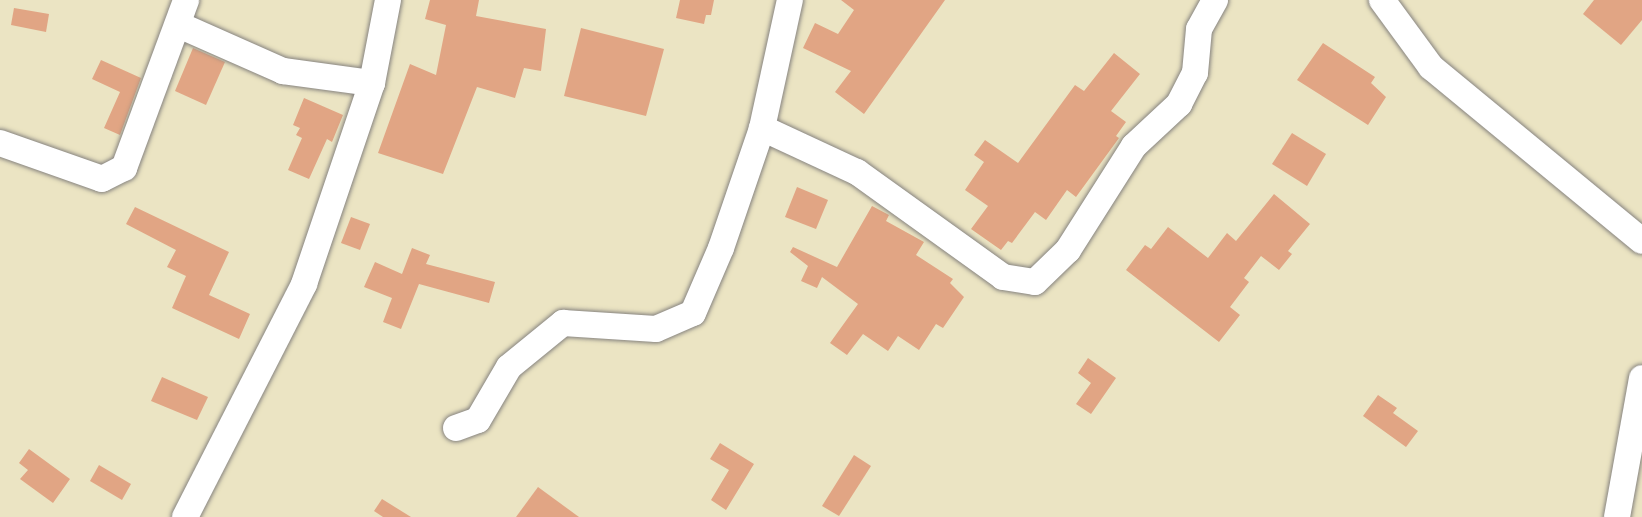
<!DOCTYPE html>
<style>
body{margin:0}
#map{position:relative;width:1642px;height:517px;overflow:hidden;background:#ebe4c3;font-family:"Balsamiq Sans",sans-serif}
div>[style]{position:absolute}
.building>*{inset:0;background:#e1a584}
.roads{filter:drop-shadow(0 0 2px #86837f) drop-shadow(0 0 2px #86837f)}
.minor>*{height:26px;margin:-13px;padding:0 13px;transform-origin:13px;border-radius:13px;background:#fff}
span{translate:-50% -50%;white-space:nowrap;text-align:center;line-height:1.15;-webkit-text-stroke:5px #fdfcf7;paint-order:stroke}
</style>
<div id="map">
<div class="building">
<i style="clip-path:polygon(430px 0,479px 0,476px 16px,546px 29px,541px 71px,524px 68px,515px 98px,477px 87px,443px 174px,378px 153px,410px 64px,436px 75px,446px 25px,425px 19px)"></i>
<i style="clip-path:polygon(680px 0,714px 0,711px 15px,706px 15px,704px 24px,676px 18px)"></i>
<i style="clip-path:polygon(841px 0,945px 0,864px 114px,835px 92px,851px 71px,803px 48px,815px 23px,838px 34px,854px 10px)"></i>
<i style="clip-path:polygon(1594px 0,1642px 0,1642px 20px,1621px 45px,1583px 14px)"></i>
<i style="clip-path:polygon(14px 8px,49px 14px,46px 32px,11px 25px)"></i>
<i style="clip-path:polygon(581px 28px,664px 49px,646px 116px,564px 96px)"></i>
<i style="clip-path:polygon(1323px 43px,1375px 77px,1371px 83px,1386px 97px,1368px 125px,1297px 80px)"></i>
<i style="clip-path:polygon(193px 48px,225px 62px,206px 105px,175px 91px)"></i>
<i style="clip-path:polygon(1114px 53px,1140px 74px,1111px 111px,1126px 122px,1116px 136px,1119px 138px,1076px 197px,1067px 190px,1046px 220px,1035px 212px,1012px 243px,1008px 241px,1001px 250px,971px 229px,988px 206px,965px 190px,984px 162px,974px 155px,985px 140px,1018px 163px,1075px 85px,1084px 91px)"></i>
<i style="clip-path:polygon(101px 60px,141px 78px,120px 135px,104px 128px,120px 92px,92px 79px)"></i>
<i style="clip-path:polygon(304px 98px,343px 115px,332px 142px,327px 139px,309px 179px,288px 170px,302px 138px,296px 135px,300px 128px,293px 125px)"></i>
<i style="clip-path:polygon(1292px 133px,1326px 154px,1307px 186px,1272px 164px)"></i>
<i style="clip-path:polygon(797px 187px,828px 200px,816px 229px,785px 217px)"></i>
<i style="clip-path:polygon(1274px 194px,1310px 224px,1288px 251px,1292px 254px,1279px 270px,1261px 256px,1244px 278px,1249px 282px,1230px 307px,1240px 315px,1219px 342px,1126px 270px,1145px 245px,1151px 249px,1168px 227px,1208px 258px,1227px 233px,1236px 241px)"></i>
<i style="clip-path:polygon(872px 206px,889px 215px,886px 221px,924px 242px,916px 255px,953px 279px,950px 283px,964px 297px,943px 328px,936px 324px,919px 350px,898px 336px,888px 351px,863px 334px,847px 355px,830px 343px,858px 304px,822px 277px,817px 288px,801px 281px,808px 266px,790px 252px,793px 247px,837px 267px)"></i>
<i style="clip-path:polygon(135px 207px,229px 252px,209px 295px,250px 314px,239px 339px,172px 308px,186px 276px,167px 267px,176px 250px,126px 224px)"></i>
<i style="clip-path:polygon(351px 217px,370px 224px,360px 250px,341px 243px)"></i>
<i style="clip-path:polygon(412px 248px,430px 255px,426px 264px,495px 282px,489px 303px,419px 284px,401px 329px,383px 322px,392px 298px,364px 287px,375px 262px,402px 274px)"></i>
<i style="clip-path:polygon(1088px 358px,1116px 378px,1091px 414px,1076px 404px,1091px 383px,1078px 373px)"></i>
<i style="clip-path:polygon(162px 377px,208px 397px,197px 420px,151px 401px)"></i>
<i style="clip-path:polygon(1378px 395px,1397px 408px,1393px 413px,1418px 431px,1406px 447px,1363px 416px)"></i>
<i style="clip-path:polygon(720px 443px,754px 464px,726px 510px,711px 500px,729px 470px,710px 459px)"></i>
<i style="clip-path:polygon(29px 449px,70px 479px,53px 503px,20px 479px,28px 470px,19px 463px)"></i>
<i style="clip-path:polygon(854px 455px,871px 466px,839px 516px,822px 506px)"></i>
<i style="clip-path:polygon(99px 465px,131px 484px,122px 500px,90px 481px)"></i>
<i style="clip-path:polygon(538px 487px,579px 517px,516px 517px)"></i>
<i style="clip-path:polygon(382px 499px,411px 517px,383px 517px,374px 511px)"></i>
</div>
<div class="roads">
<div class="minor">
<i style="left:1382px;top:0;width:83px;rotate:53.8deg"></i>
<i style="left:1431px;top:67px;width:273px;rotate:39.5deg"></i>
<i style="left:179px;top:25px;width:114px;rotate:23.9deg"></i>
<i style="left:283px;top:71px;width:90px;rotate:7.7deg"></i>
<i style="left:762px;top:128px;width:105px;rotate:24.9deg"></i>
<i style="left:857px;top:172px;width:180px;rotate:35.7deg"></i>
<i style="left:1003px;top:277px;width:32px;rotate:9deg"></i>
<i style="left:1035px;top:282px;width:46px;rotate:-44.1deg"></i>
<i style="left:1068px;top:250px;width:123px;rotate:-57.6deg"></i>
<i style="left:1134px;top:146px;width:62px;rotate:-43deg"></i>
<i style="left:1179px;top:104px;width:35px;rotate:-63deg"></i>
<i style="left:1195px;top:73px;width:44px;rotate:-84.8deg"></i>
<i style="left:1199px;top:29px;width:33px;rotate:-61deg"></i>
<i style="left:0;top:143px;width:108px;rotate:19.4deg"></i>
<i style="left:102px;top:179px;width:25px;rotate:-27deg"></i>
<i style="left:124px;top:168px;width:179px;rotate:-69.7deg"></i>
<i style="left:456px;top:428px;width:23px;rotate:-20deg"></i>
<i style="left:478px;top:420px;width:61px;rotate:-59.7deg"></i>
<i style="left:509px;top:367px;width:70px;rotate:-39.2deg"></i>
<i style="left:563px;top:323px;width:93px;rotate:3.7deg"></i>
<i style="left:656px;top:329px;width:40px;rotate:-23.4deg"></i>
<i style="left:693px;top:313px;width:71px;rotate:-66.7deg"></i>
<i style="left:721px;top:248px;width:127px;rotate:-71.1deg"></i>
<i style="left:762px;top:128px;width:131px;rotate:-77.7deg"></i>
<i style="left:185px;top:517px;width:262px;rotate:-62.9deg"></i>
<i style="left:304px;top:284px;width:212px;rotate:-71.3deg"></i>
<i style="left:372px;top:83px;width:85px;rotate:-79.1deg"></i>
<i style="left:1617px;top:517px;width:141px;rotate:-79.8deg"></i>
</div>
</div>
</div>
